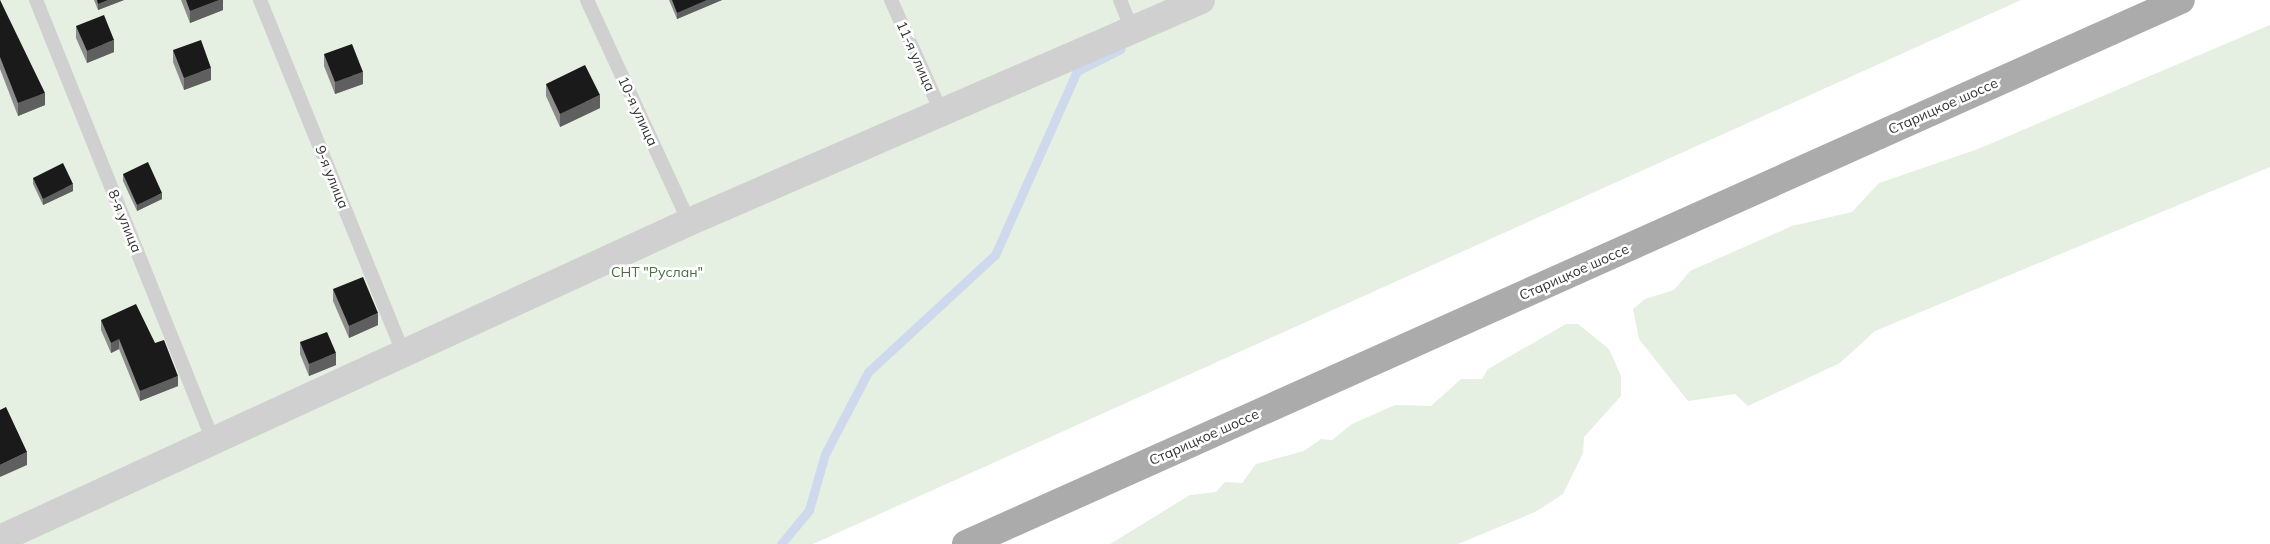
<!DOCTYPE html>
<meta charset="utf-8">
<style>
body{margin:0}
#map{position:relative;width:2270px;height:544px;overflow:hidden;background:#fff;font-family:Mulish,sans-serif}
div>[style]{position:absolute}
.green>*{inset:0;background:#e5efe2}
.stream>*{height:9px;margin:-4.5px;padding:0 4.5px;transform-origin:4.5px;border-radius:4.5px;background:#cfd9ee}
.lane>*{height:14px;margin:-7px;padding:0 7px;transform-origin:7px;border-radius:7px;background:#d0d0d0}
.street>*{height:28px;margin:-14px;padding:0 14px;transform-origin:14px;border-radius:14px;background:#d0d0d0}
.primary>*{height:28px;margin:-14px;padding:0 14px;transform-origin:14px;border-radius:14px;background:#ababab}
.wall>*{inset:0;background:#8c8c8c}
.shaded-wall>*{inset:0;background:#5f5f5f}
.building>*{inset:0;background:#1a1a1a}
span{translate:-50% -50%;white-space:nowrap;text-align:center;line-height:1.15;-webkit-text-stroke:5px #fff;paint-order:stroke}
.street-label{font-size:14px;color:#333}
.park-label{font-size:14px;color:#47703f}
</style>
<div id="map">
<div class="green">
<i style="clip-path:polygon(0 0,2021px 0,813px 544px,0 544px)"></i>
<i style="clip-path:polygon(2270px 25px,2270px 167px,1875px 331px,1840px 363px,1748px 406px,1735px 394px,1688px 401px,1639px 339px,1633px 309px,1645px 299px,1674px 290px,1690px 271px,1792px 226px,1852px 212px,1879px 183px,1978px 149px)"></i>
<i style="clip-path:polygon(1566px 324px,1578px 324px,1609px 349px,1621px 376px,1621px 396px,1584px 437px,1583px 453px,1563px 494px,1535px 512px,1458px 544px,1110px 544px,1190px 495px,1216px 492px,1225px 482px,1242px 483px,1256px 464px,1304px 451px,1321px 439px,1332px 440px,1352px 424px,1395px 405px,1431px 406px,1461px 379px,1482px 379px,1488px 369px)"></i>
</div>
<div class="stream">
<i style="left:781px;top:544px;width:44px;rotate:-50.5deg"></i>
<i style="left:809px;top:510px;width:58px;rotate:-74.1deg"></i>
<i style="left:825px;top:454px;width:93px;rotate:-62.3deg"></i>
<i style="left:868px;top:372px;width:173px;rotate:-42.7deg"></i>
<i style="left:995px;top:255px;width:201px;rotate:-66deg"></i>
<i style="left:1077px;top:71px;width:49px;rotate:-26.6deg"></i>
</div>
<div class="lane">
<i style="left:36px;top:0;width:476px;rotate:68.1deg"></i>
<i style="left:260px;top:0;width:383px;rotate:67.9deg"></i>
<i style="left:587px;top:0;width:244px;rotate:65.3deg"></i>
<i style="left:891px;top:0;width:122px;rotate:65.8deg"></i>
<i style="left:1120px;top:0;width:31px;rotate:68deg"></i>
</div>
<div class="street">
<i style="left:0;top:539px;width:758px;rotate:-24.71deg"></i>
<i style="left:689px;top:222px;width:558px;rotate:-23.44deg"></i>
</div>
<div class="primary">
<i style="left:966px;top:544px;width:1331px;rotate:-24.12deg"></i>
</div>
<div class="wall">
<i style="clip-path:polygon(0 0,45px 105px,18px 116px,0 69px)"></i>
<i style="clip-path:polygon(94px 0,124px 0,98px 10px)"></i>
<i style="clip-path:polygon(181px 0,223px 0,223px 10px,190px 23px)"></i>
<i style="clip-path:polygon(669px 0,722px 0,677px 19px)"></i>
<i style="clip-path:polygon(76px 26px,114px 52px,87px 63px,76px 38px)"></i>
<i style="clip-path:polygon(173px 50px,211px 80px,184px 90px,173px 62px)"></i>
<i style="clip-path:polygon(324px 54px,363px 84px,335px 94px,324px 66px)"></i>
<i style="clip-path:polygon(546px 84px,600px 108px,560px 127px,546px 96px)"></i>
<i style="clip-path:polygon(123px 174px,162px 199px,137px 211px,123px 181px)"></i>
<i style="clip-path:polygon(33px 178px,73px 191px,43px 205px,33px 184px)"></i>
<i style="clip-path:polygon(333px 289px,378px 325px,349px 338px,333px 301px)"></i>
<i style="clip-path:polygon(101px 320px,155px 343px,178px 386px,140px 401px,119px 349px,111px 353px,101px 330px)"></i>
<i style="clip-path:polygon(300px 342px,336px 365px,309px 376px,300px 354px)"></i>
</div>
<div class="shaded-wall">
<i style="clip-path:polygon(108px 0,124px 0,98px 10px,98px 4px)"></i>
<i style="clip-path:polygon(219px 0,223px 0,223px 10px,190px 23px,190px 11px)"></i>
<i style="clip-path:polygon(707px 0,722px 0,677px 19px,677px 13px)"></i>
<i style="clip-path:polygon(114px 40px,114px 52px,87px 63px,87px 51px)"></i>
<i style="clip-path:polygon(211px 68px,211px 80px,184px 90px,184px 78px)"></i>
<i style="clip-path:polygon(363px 72px,363px 84px,335px 94px,335px 82px)"></i>
<i style="clip-path:polygon(45px 93px,45px 105px,18px 116px,18px 103px)"></i>
<i style="clip-path:polygon(600px 95px,600px 108px,560px 127px,560px 114px)"></i>
<i style="clip-path:polygon(73px 184px,73px 191px,43px 205px,43px 199px)"></i>
<i style="clip-path:polygon(162px 193px,162px 199px,137px 211px,137px 205px)"></i>
<i style="clip-path:polygon(378px 313px,378px 325px,349px 338px,349px 326px)"></i>
<i style="clip-path:polygon(119px 339px,119px 349px,111px 353px,111px 343px)"></i>
<i style="clip-path:polygon(336px 353px,336px 365px,309px 376px,309px 364px)"></i>
<i style="clip-path:polygon(178px 376px,178px 386px,140px 401px,140px 391px)"></i>
<i style="clip-path:polygon(27px 452px,27px 465px,0 477px,0 465px)"></i>
</div>
<div class="building">
<i style="clip-path:polygon(0 0,45px 93px,18px 103px,0 57px)"></i>
<i style="clip-path:polygon(97px 0,108px 0,98px 4px)"></i>
<i style="clip-path:polygon(186px 0,219px 0,190px 11px)"></i>
<i style="clip-path:polygon(672px 0,707px 0,677px 13px)"></i>
<i style="clip-path:polygon(104px 15px,114px 40px,87px 51px,76px 26px)"></i>
<i style="clip-path:polygon(201px 40px,211px 68px,184px 78px,173px 50px)"></i>
<i style="clip-path:polygon(352px 44px,363px 72px,335px 82px,324px 54px)"></i>
<i style="clip-path:polygon(585px 65px,600px 95px,560px 114px,546px 84px)"></i>
<i style="clip-path:polygon(148px 162px,162px 193px,137px 205px,123px 174px)"></i>
<i style="clip-path:polygon(63px 163px,73px 184px,43px 199px,33px 178px)"></i>
<i style="clip-path:polygon(363px 277px,378px 313px,349px 326px,333px 289px)"></i>
<i style="clip-path:polygon(136px 304px,155px 343px,164px 340px,178px 376px,140px 391px,119px 339px,111px 343px,101px 320px)"></i>
<i style="clip-path:polygon(327px 332px,336px 353px,309px 364px,300px 342px)"></i>
<i style="clip-path:polygon(6px 407px,27px 452px,0 465px,0 410px)"></i>
</div>
<div class="street-label">
<span style="left:916px;top:56px;rotate:66deg">11-я улица</span>
<span style="left:1943px;top:106px;rotate:-24deg">Старицкое шоссе</span>
<span style="left:638px;top:111px;rotate:65deg">10-я улица</span>
<span style="left:332px;top:177px;rotate:68deg">9-я улица</span>
<span style="left:125px;top:221px;rotate:68deg">8-я улица</span>
<span style="left:1574px;top:272px;rotate:-24deg">Старицкое шоссе</span>
<span style="left:1204px;top:437px;rotate:-24deg">Старицкое шоссе</span>
</div>
<div class="park-label">
<span style="left:657px;top:272px">СНТ "Руслан"</span>
</div>
</div>
